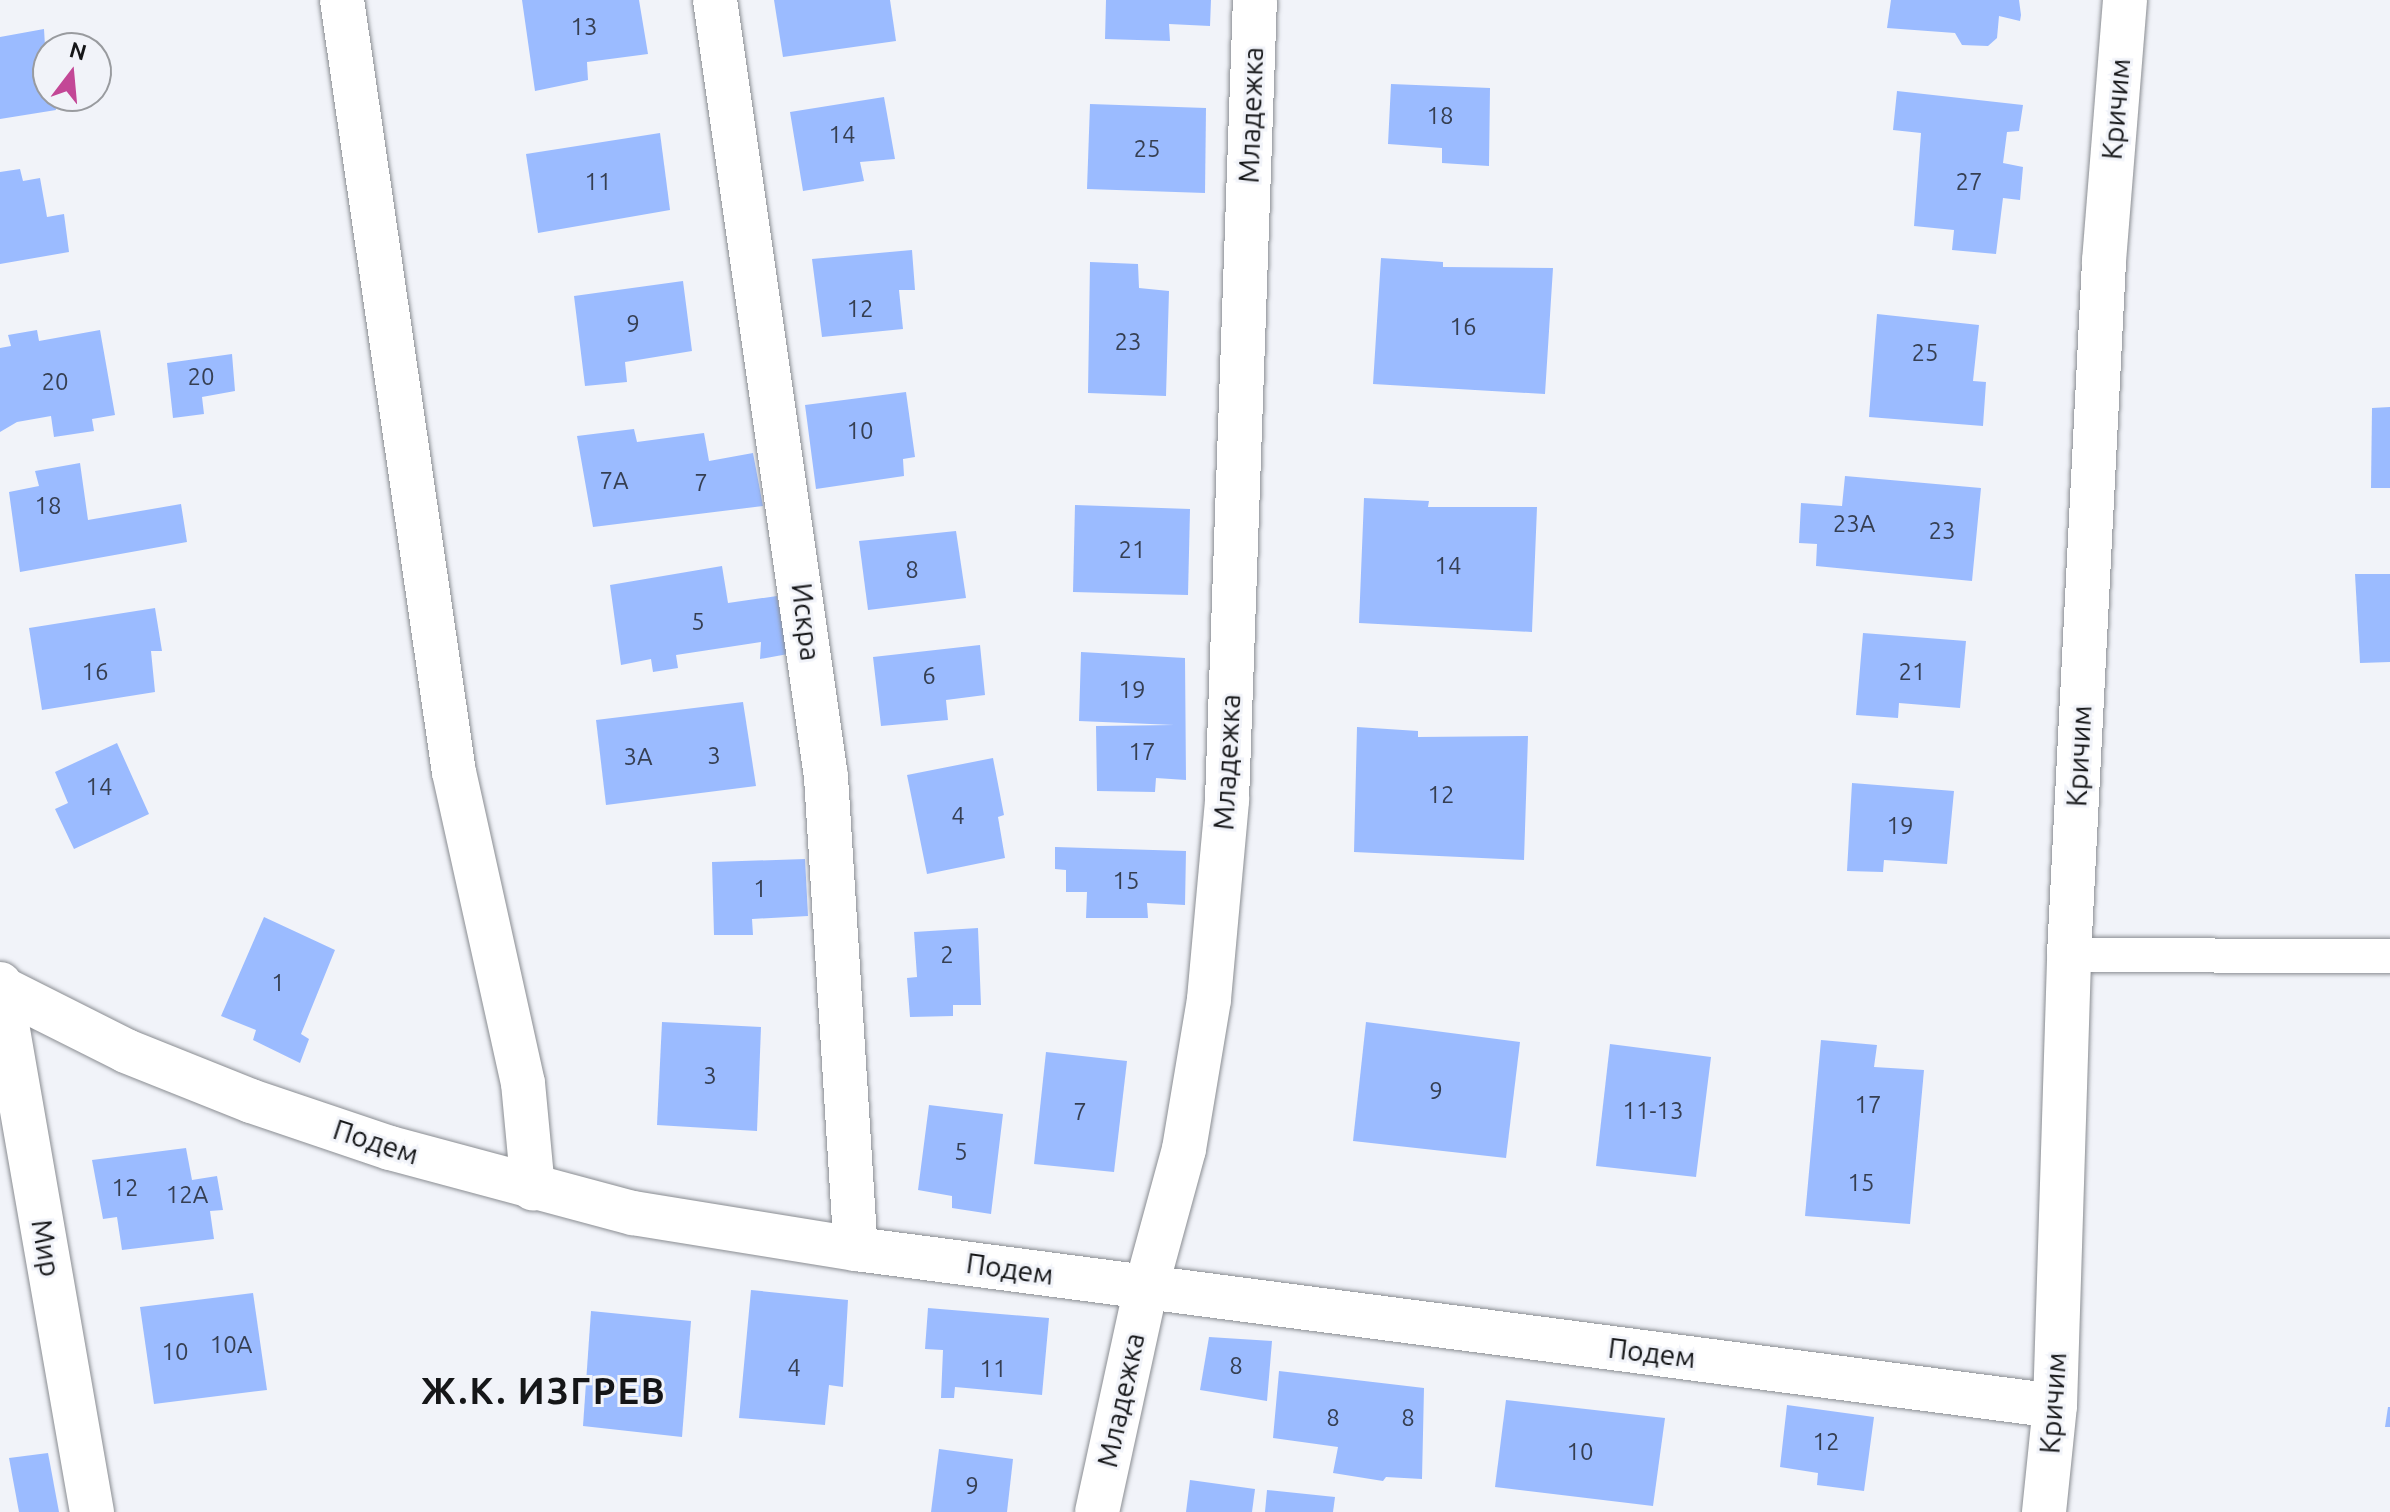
<!DOCTYPE html>
<meta charset="utf-8">
<style>
body{margin:0}
#map{position:relative;width:2390px;height:1512px;overflow:hidden;background:#f1f3f9;font-family:Ubuntu,sans-serif}
div>[style]{position:absolute}
.building>*{inset:0;background:#9bbbff}
.roads{filter:drop-shadow(0 0 2px #8a8d92) drop-shadow(0 0 2px #8a8d92)}
.lane>*{height:34px;margin:-17px;padding:0 17px;transform-origin:17px;border-radius:17px;background:#fff}
.street>*{height:44px;margin:-22px;padding:0 22px;transform-origin:22px;border-radius:22px;background:#fff}
span{translate:-50% -50%;white-space:nowrap;text-align:center;line-height:1.15;-webkit-text-stroke:6px #f1f3f9;paint-order:stroke}
.number-label{font-size:24px;color:#363f52}
.number-label span{-webkit-text-stroke-width:0}
.street-label{font-size:28px;color:#151618}
.district-label{font-size:36px;color:#151618;font-weight:700;letter-spacing:2px}
.north{position:absolute;left:32px;top:32px;width:80px;height:80px;box-sizing:border-box;background:#f1f3f9;border:2px solid #999b9f;border-radius:50%;rotate:16deg;font-size:22px;font-weight:700;line-height:32px;text-align:center;color:#151618}
.north::after{content:'';display:block;margin:auto;width:28px;height:36px;background:#c34796;clip-path:polygon(50% 0,100% 100%,50% 72%,0 100%)}
</style>
<div id="map">
<div class="building">
<i style="clip-path:polygon(522px 0,639px 0,648px 54px,587px 62px,588px 80px,535px 91px)"></i>
<i style="clip-path:polygon(774px 0,890px 0,896px 41px,783px 57px)"></i>
<i style="clip-path:polygon(1106px 0,1211px 0,1210px 26px,1169px 24px,1170px 41px,1105px 39px)"></i>
<i style="clip-path:polygon(1891px 0,2019px 0,2021px 15px,2020px 21px,1999px 16px,1997px 38px,1988px 46px,1962px 45px,1955px 33px,1887px 28px)"></i>
<i style="clip-path:polygon(44px 29px,48px 96px,54px 96px,56px 110px,0 119px,0 37px)"></i>
<i style="clip-path:polygon(1391px 84px,1490px 88px,1489px 166px,1442px 163px,1442px 148px,1388px 144px)"></i>
<i style="clip-path:polygon(1897px 91px,2023px 105px,2019px 131px,2007px 132px,2003px 163px,2023px 167px,2020px 200px,2003px 198px,1996px 254px,1952px 250px,1954px 230px,1914px 226px,1921px 133px,1893px 130px)"></i>
<i style="clip-path:polygon(884px 97px,895px 159px,860px 162px,864px 181px,803px 191px,790px 112px)"></i>
<i style="clip-path:polygon(1090px 104px,1206px 108px,1205px 193px,1087px 189px)"></i>
<i style="clip-path:polygon(660px 133px,670px 210px,538px 233px,526px 154px)"></i>
<i style="clip-path:polygon(20px 169px,23px 181px,40px 178px,47px 217px,64px 214px,69px 252px,0 264px,0 172px)"></i>
<i style="clip-path:polygon(912px 250px,915px 290px,899px 290px,903px 329px,822px 337px,812px 259px)"></i>
<i style="clip-path:polygon(1381px 258px,1443px 262px,1443px 267px,1553px 268px,1545px 394px,1373px 384px)"></i>
<i style="clip-path:polygon(1090px 262px,1138px 264px,1139px 288px,1169px 291px,1166px 396px,1088px 393px)"></i>
<i style="clip-path:polygon(683px 281px,692px 351px,625px 362px,627px 382px,585px 386px,574px 296px)"></i>
<i style="clip-path:polygon(1877px 314px,1979px 325px,1973px 381px,1986px 382px,1983px 426px,1869px 417px)"></i>
<i style="clip-path:polygon(37px 330px,39px 341px,100px 330px,115px 415px,92px 419px,94px 431px,54px 437px,51px 416px,17px 422px,0 432px,0 348px,11px 346px,8px 335px)"></i>
<i style="clip-path:polygon(232px 354px,235px 391px,202px 397px,204px 414px,173px 418px,167px 363px)"></i>
<i style="clip-path:polygon(906px 392px,915px 457px,903px 459px,904px 476px,816px 489px,805px 405px)"></i>
<i style="clip-path:polygon(2390px 407px,2390px 488px,2371px 488px,2372px 408px)"></i>
<i style="clip-path:polygon(634px 429px,637px 442px,704px 433px,709px 461px,753px 453px,763px 506px,593px 527px,577px 436px)"></i>
<i style="clip-path:polygon(80px 463px,88px 520px,181px 504px,187px 542px,20px 572px,9px 492px,39px 486px,35px 471px)"></i>
<i style="clip-path:polygon(1845px 476px,1981px 488px,1972px 581px,1816px 566px,1817px 544px,1799px 543px,1801px 503px,1842px 506px)"></i>
<i style="clip-path:polygon(1364px 498px,1429px 501px,1428px 507px,1537px 507px,1532px 632px,1359px 623px)"></i>
<i style="clip-path:polygon(1075px 505px,1190px 509px,1188px 595px,1073px 592px)"></i>
<i style="clip-path:polygon(956px 531px,966px 598px,868px 610px,859px 541px)"></i>
<i style="clip-path:polygon(722px 566px,728px 603px,777px 596px,788px 654px,760px 659px,761px 642px,676px 655px,678px 668px,653px 672px,651px 659px,621px 665px,610px 585px)"></i>
<i style="clip-path:polygon(2355px 574px,2390px 574px,2390px 662px,2360px 663px)"></i>
<i style="clip-path:polygon(155px 608px,162px 651px,151px 651px,155px 692px,42px 710px,29px 628px)"></i>
<i style="clip-path:polygon(1863px 633px,1966px 641px,1960px 708px,1899px 703px,1898px 718px,1856px 715px)"></i>
<i style="clip-path:polygon(980px 645px,985px 695px,946px 700px,948px 720px,881px 726px,873px 657px)"></i>
<i style="clip-path:polygon(1081px 652px,1185px 658px,1186px 780px,1156px 778px,1155px 792px,1097px 791px,1096px 726px,1174px 725px,1079px 721px)"></i>
<i style="clip-path:polygon(743px 702px,756px 786px,606px 805px,596px 720px)"></i>
<i style="clip-path:polygon(1357px 727px,1418px 731px,1418px 737px,1528px 736px,1524px 860px,1354px 852px)"></i>
<i style="clip-path:polygon(117px 743px,149px 814px,74px 849px,55px 809px,68px 803px,55px 772px)"></i>
<i style="clip-path:polygon(993px 758px,1004px 815px,998px 817px,1005px 858px,927px 874px,907px 775px)"></i>
<i style="clip-path:polygon(1852px 783px,1954px 791px,1947px 864px,1884px 860px,1883px 872px,1847px 871px)"></i>
<i style="clip-path:polygon(1055px 847px,1186px 851px,1185px 905px,1147px 903px,1148px 918px,1086px 918px,1087px 892px,1066px 892px,1066px 870px,1055px 869px)"></i>
<i style="clip-path:polygon(805px 859px,808px 916px,752px 919px,753px 935px,714px 935px,712px 862px)"></i>
<i style="clip-path:polygon(264px 917px,335px 950px,301px 1034px,309px 1039px,300px 1063px,253px 1040px,256px 1030px,221px 1016px)"></i>
<i style="clip-path:polygon(978px 928px,981px 1005px,953px 1005px,953px 1016px,910px 1017px,907px 978px,917px 977px,914px 932px)"></i>
<i style="clip-path:polygon(662px 1022px,761px 1027px,757px 1131px,657px 1125px)"></i>
<i style="clip-path:polygon(1366px 1022px,1520px 1042px,1506px 1158px,1353px 1141px)"></i>
<i style="clip-path:polygon(1821px 1040px,1877px 1045px,1874px 1067px,1924px 1070px,1910px 1224px,1805px 1216px)"></i>
<i style="clip-path:polygon(1610px 1044px,1711px 1057px,1696px 1177px,1596px 1166px)"></i>
<i style="clip-path:polygon(1046px 1052px,1127px 1061px,1114px 1172px,1034px 1164px)"></i>
<i style="clip-path:polygon(929px 1105px,1003px 1114px,991px 1214px,952px 1208px,952px 1196px,918px 1190px)"></i>
<i style="clip-path:polygon(186px 1148px,192px 1180px,217px 1176px,223px 1210px,210px 1211px,214px 1239px,122px 1250px,117px 1217px,103px 1219px,92px 1160px)"></i>
<i style="clip-path:polygon(751px 1290px,848px 1300px,843px 1387px,829px 1385px,825px 1425px,739px 1418px)"></i>
<i style="clip-path:polygon(253px 1293px,267px 1390px,154px 1404px,140px 1307px)"></i>
<i style="clip-path:polygon(928px 1308px,1049px 1318px,1042px 1395px,955px 1387px,954px 1398px,941px 1398px,943px 1350px,925px 1349px)"></i>
<i style="clip-path:polygon(591px 1311px,691px 1321px,682px 1437px,583px 1426px)"></i>
<i style="clip-path:polygon(1209px 1337px,1272px 1341px,1267px 1401px,1200px 1390px)"></i>
<i style="clip-path:polygon(1279px 1371px,1424px 1388px,1422px 1479px,1386px 1477px,1383px 1481px,1333px 1473px,1338px 1447px,1273px 1438px)"></i>
<i style="clip-path:polygon(1506px 1400px,1665px 1418px,1653px 1506px,1495px 1487px)"></i>
<i style="clip-path:polygon(1787px 1405px,1874px 1417px,1864px 1491px,1817px 1485px,1818px 1473px,1780px 1467px)"></i>
<i style="clip-path:polygon(2388px 1407px,2390px 1407px,2390px 1427px,2385px 1427px)"></i>
<i style="clip-path:polygon(939px 1449px,1013px 1459px,1007px 1512px,931px 1512px)"></i>
<i style="clip-path:polygon(48px 1453px,59px 1512px,19px 1512px,9px 1458px)"></i>
<i style="clip-path:polygon(1190px 1480px,1255px 1489px,1252px 1512px,1186px 1512px)"></i>
<i style="clip-path:polygon(1267px 1490px,1335px 1497px,1333px 1512px,1265px 1512px)"></i>
</div>
<div class="roads">
<div class="lane">
<i style="left:2069px;top:955px;width:321px;rotate:0.2deg"></i>
</div>
<div class="street">
<i style="left:342px;top:0;width:780px;rotate:81.75deg"></i>
<i style="left:454px;top:772px;width:319px;rotate:77.5deg"></i>
<i style="left:523px;top:1083px;width:106px;rotate:84.6deg"></i>
<i style="left:715px;top:0;width:785px;rotate:81.87deg"></i>
<i style="left:826px;top:777px;width:473px;rotate:86.4deg"></i>
<i style="left:0;top:984px;width:536px;rotate:80.12deg"></i>
<i style="left:1px;top:988px;width:140px;rotate:26.7deg"></i>
<i style="left:126px;top:1051px;width:135px;rotate:21.8deg"></i>
<i style="left:251px;top:1101px;width:147px;rotate:18.7deg"></i>
<i style="left:390px;top:1148px;width:252px;rotate:15deg"></i>
<i style="left:633px;top:1213px;width:226px;rotate:9.2deg"></i>
<i style="left:856px;top:1249px;width:1209px;rotate:7.46deg"></i>
<i style="left:1097px;top:1512px;width:229px;rotate:-77.7deg"></i>
<i style="left:1146px;top:1288px;width:144px;rotate:-74.7deg"></i>
<i style="left:1184px;top:1149px;width:152px;rotate:-80.5deg"></i>
<i style="left:1209px;top:999px;width:200px;rotate:-84.8deg"></i>
<i style="left:1227px;top:800px;width:800px;rotate:-88deg"></i>
<i style="left:2044px;top:1512px;width:107px;rotate:-84.1deg"></i>
<i style="left:2055px;top:1406px;width:451px;rotate:-88.2deg"></i>
<i style="left:2069px;top:955px;width:695px;rotate:-87.11deg"></i>
<i style="left:2104px;top:261px;width:262px;rotate:-85.4deg"></i>
</div>
</div>
<div class="number-label">
<span style="left:584px;top:27px">13</span>
<span style="left:1440px;top:116px">18</span>
<span style="left:842px;top:135px">14</span>
<span style="left:1147px;top:149px">25</span>
<span style="left:598px;top:182px">11</span>
<span style="left:1969px;top:182px">27</span>
<span style="left:860px;top:309px">12</span>
<span style="left:633px;top:324px">9</span>
<span style="left:1463px;top:327px">16</span>
<span style="left:1128px;top:342px">23</span>
<span style="left:1925px;top:353px">25</span>
<span style="left:201px;top:377px">20</span>
<span style="left:55px;top:382px">20</span>
<span style="left:860px;top:431px">10</span>
<span style="left:614px;top:481px">7А</span>
<span style="left:701px;top:483px">7</span>
<span style="left:48px;top:506px">18</span>
<span style="left:1854px;top:524px">23А</span>
<span style="left:1942px;top:531px">23</span>
<span style="left:1132px;top:550px">21</span>
<span style="left:1448px;top:566px">14</span>
<span style="left:912px;top:570px">8</span>
<span style="left:698px;top:622px">5</span>
<span style="left:95px;top:672px">16</span>
<span style="left:1912px;top:672px">21</span>
<span style="left:929px;top:676px">6</span>
<span style="left:1132px;top:690px">19</span>
<span style="left:1142px;top:752px">17</span>
<span style="left:714px;top:756px">3</span>
<span style="left:638px;top:757px">3А</span>
<span style="left:99px;top:787px">14</span>
<span style="left:1441px;top:795px">12</span>
<span style="left:958px;top:816px">4</span>
<span style="left:1900px;top:826px">19</span>
<span style="left:1126px;top:881px">15</span>
<span style="left:760px;top:889px">1</span>
<span style="left:947px;top:955px">2</span>
<span style="left:278px;top:983px">1</span>
<span style="left:710px;top:1076px">3</span>
<span style="left:1436px;top:1091px">9</span>
<span style="left:1868px;top:1105px">17</span>
<span style="left:1653px;top:1111px">11-13</span>
<span style="left:1080px;top:1112px">7</span>
<span style="left:961px;top:1152px">5</span>
<span style="left:1861px;top:1183px">15</span>
<span style="left:125px;top:1188px">12</span>
<span style="left:187px;top:1195px">12А</span>
<span style="left:231px;top:1345px">10А</span>
<span style="left:175px;top:1352px">10</span>
<span style="left:1236px;top:1366px">8</span>
<span style="left:794px;top:1368px">4</span>
<span style="left:993px;top:1369px">11</span>
<span style="left:1333px;top:1418px">8</span>
<span style="left:1408px;top:1418px">8</span>
<span style="left:1826px;top:1442px">12</span>
<span style="left:1580px;top:1452px">10</span>
<span style="left:972px;top:1486px">9</span>
</div>
<div class="street-label">
<span style="left:2116px;top:109px;rotate:-85deg">Кричим</span>
<span style="left:1251px;top:115px;rotate:-88deg">Младежка</span>
<span style="left:806px;top:622px;rotate:83deg">Искра</span>
<span style="left:2079px;top:756px;rotate:-87deg">Кричим</span>
<span style="left:1227px;top:762px;rotate:-87deg">Младежка</span>
<span style="left:376px;top:1142px;rotate:18deg">Подем</span>
<span style="left:46px;top:1248px;rotate:80deg">Мир</span>
<span style="left:1010px;top:1269px;rotate:8deg">Подем</span>
<span style="left:1652px;top:1353px;rotate:7deg">Подем</span>
<span style="left:1121px;top:1400px;rotate:-78deg">Младежка</span>
<span style="left:2053px;top:1403px;rotate:-86deg">Кричим</span>
</div>
<div class="district-label">
<span style="left:544px;top:1391px">Ж.К. ИЗГРЕВ</span>
</div>
<div class="north">N</div>
</div>
